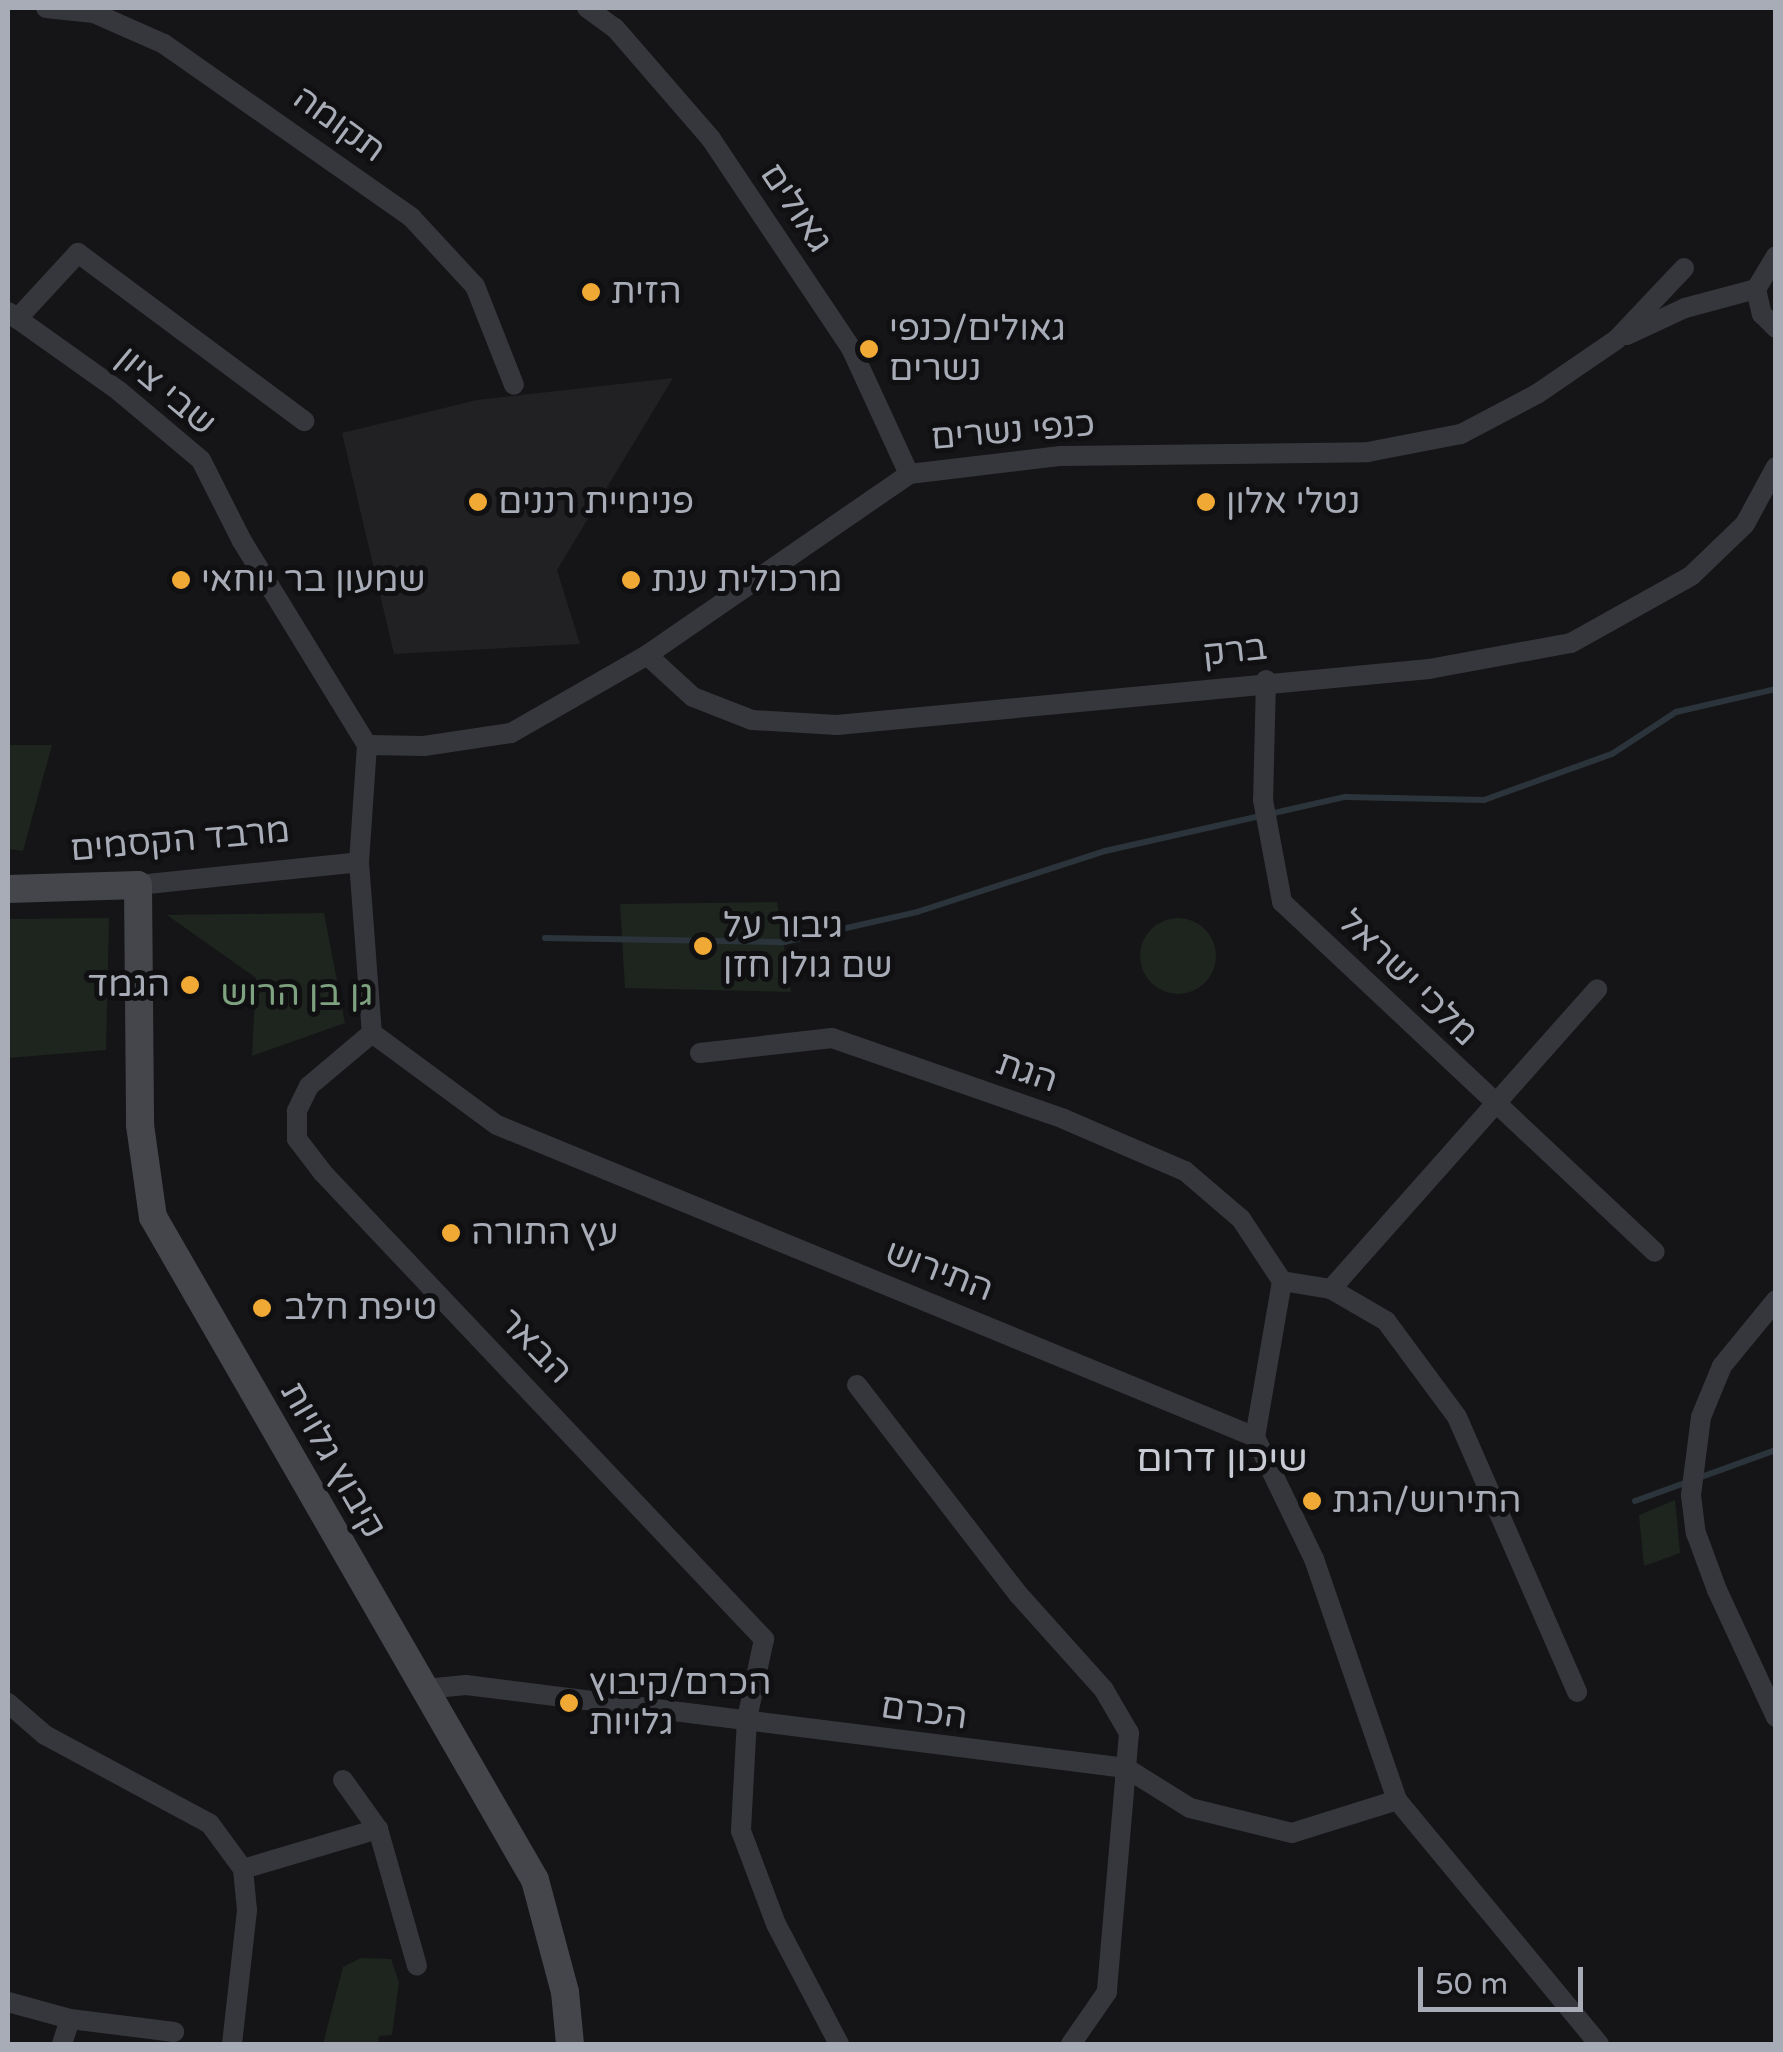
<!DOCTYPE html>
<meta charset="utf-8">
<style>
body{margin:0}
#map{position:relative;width:1783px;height:2052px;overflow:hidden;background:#151517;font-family:"Varela Round","Noto Sans Hebrew",sans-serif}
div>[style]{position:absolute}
.built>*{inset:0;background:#212124}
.green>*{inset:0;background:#1d251e}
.round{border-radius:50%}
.stream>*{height:6px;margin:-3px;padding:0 3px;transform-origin:3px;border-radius:3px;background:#2b343b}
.street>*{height:20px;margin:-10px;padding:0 10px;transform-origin:10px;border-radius:10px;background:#36373c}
.secondary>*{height:28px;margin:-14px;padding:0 14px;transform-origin:14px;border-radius:14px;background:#44464c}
.dots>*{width:28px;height:28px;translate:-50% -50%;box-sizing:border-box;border:5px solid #101012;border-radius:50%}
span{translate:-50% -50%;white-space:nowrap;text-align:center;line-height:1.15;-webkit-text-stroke:10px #101012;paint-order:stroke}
.street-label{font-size:35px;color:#a7acb7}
.poi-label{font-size:35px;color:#a7acb7}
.left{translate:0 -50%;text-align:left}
.right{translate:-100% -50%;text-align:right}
.park-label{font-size:35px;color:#7ea27f}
.neighbourhood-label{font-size:38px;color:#c8cbd3}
.frame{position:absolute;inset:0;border:10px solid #a7acb7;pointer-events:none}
.scale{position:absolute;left:1418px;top:1967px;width:165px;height:45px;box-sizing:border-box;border:5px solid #a7acb7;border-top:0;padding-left:12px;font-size:30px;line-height:35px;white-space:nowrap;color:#a7acb7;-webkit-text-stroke:8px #101012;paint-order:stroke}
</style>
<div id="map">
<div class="built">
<i style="clip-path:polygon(673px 378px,557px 570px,580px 644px,394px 654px,342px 433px,477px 400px)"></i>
</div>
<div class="green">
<i style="clip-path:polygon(8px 745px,52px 745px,23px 851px,8px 849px)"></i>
<i style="clip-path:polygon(777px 902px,791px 992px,625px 988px,620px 904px)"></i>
<i style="clip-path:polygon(324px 913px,345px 1023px,252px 1056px,256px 978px,167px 915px)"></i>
<i class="round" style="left:1140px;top:918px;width:76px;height:76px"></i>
<i style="clip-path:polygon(109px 918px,106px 1050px,8px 1058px,8px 919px)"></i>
<i style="clip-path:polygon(1675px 1500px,1680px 1553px,1644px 1566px,1639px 1515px)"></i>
<i style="clip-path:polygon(361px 1958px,391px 1959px,399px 1982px,392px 2035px,379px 2036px,378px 2044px,323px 2044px,343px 1967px)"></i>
</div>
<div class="stream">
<i style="left:545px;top:938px;width:239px;rotate:1deg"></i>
<i style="left:784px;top:942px;width:136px;rotate:-12.7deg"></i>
<i style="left:917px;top:912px;width:198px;rotate:-18deg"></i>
<i style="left:1105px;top:851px;width:246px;rotate:-12.7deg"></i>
<i style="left:1345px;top:797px;width:139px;rotate:1.2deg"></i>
<i style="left:1484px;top:800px;width:136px;rotate:-19.8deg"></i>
<i style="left:1612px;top:754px;width:77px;rotate:-33.3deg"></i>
<i style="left:1676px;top:712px;width:103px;rotate:-13deg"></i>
<i style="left:1635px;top:1501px;width:150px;rotate:-19.9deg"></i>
</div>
<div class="street">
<i style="left:46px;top:8px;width:48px;rotate:5.9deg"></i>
<i style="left:94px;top:13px;width:77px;rotate:23.9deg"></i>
<i style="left:164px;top:44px;width:302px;rotate:35deg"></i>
<i style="left:411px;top:217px;width:94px;rotate:47.2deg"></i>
<i style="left:475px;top:286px;width:106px;rotate:68.5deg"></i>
<i style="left:587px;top:8px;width:34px;rotate:36deg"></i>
<i style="left:615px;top:28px;width:147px;rotate:49.1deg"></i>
<i style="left:711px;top:139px;width:252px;rotate:56.2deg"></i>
<i style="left:851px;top:348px;width:139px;rotate:65.3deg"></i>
<i style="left:1776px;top:256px;width:39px;rotate:121deg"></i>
<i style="left:1756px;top:289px;width:26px;rotate:77deg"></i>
<i style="left:1762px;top:314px;width:20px;rotate:45deg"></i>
<i style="left:8px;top:312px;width:136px;rotate:35.4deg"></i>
<i style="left:119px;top:391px;width:107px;rotate:40.1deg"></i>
<i style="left:201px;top:460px;width:91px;rotate:63.2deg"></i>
<i style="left:242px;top:541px;width:239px;rotate:58.5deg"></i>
<i style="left:17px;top:319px;width:90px;rotate:-47.3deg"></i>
<i style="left:78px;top:253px;width:282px;rotate:36.6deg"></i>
<i style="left:1627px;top:335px;width:64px;rotate:-25deg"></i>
<i style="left:1685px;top:308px;width:73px;rotate:-15deg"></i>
<i style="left:647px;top:655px;width:62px;rotate:42.4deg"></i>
<i style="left:693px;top:697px;width:63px;rotate:21.3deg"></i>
<i style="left:752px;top:720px;width:85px;rotate:3.4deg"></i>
<i style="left:837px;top:725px;width:595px;rotate:-5.4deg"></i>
<i style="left:1429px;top:669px;width:144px;rotate:-10.4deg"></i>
<i style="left:1571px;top:643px;width:137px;rotate:-29.2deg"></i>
<i style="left:1691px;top:576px;width:75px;rotate:-43.9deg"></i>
<i style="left:1745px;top:524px;width:65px;rotate:-61.5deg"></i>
<i style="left:1266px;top:680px;width:120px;rotate:91.4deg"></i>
<i style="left:1263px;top:800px;width:104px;rotate:79.4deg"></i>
<i style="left:1282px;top:902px;width:511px;rotate:43.18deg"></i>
<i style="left:367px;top:745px;width:117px;rotate:93.9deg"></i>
<i style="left:359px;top:862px;width:171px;rotate:85.7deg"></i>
<i style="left:372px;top:1033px;width:155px;rotate:36.4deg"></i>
<i style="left:497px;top:1125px;width:820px;rotate:22.37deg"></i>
<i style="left:1255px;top:1437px;width:136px;rotate:64.2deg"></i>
<i style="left:1314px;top:1559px;width:255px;rotate:71deg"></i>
<i style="left:1397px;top:1800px;width:317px;rotate:50.4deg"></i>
<i style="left:367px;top:745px;width:57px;rotate:1deg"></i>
<i style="left:424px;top:746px;width:88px;rotate:-8.5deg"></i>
<i style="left:511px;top:733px;width:157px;rotate:-29.8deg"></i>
<i style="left:647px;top:655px;width:318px;rotate:-34.6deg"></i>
<i style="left:909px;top:474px;width:153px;rotate:-6.8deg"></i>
<i style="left:1061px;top:456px;width:307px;rotate:-0.7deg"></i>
<i style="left:1368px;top:452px;width:95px;rotate:-11deg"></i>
<i style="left:1461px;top:434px;width:86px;rotate:-27.8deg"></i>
<i style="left:1537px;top:394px;width:96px;rotate:-34.4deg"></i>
<i style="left:1616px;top:340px;width:99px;rotate:-46.6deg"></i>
<i style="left:138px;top:885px;width:222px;rotate:-5.9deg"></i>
<i style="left:372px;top:1033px;width:82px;rotate:139.9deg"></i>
<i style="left:309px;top:1086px;width:28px;rotate:116deg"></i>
<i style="left:297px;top:1111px;width:28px;rotate:90deg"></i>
<i style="left:297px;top:1139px;width:43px;rotate:52.6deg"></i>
<i style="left:323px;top:1173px;width:642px;rotate:46.58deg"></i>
<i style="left:764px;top:1639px;width:82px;rotate:102deg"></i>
<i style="left:747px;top:1719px;width:112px;rotate:93.1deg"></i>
<i style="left:741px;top:1831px;width:99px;rotate:69.4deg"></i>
<i style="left:776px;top:1924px;width:136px;rotate:62.3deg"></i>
<i style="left:700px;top:1053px;width:133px;rotate:-6.5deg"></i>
<i style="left:832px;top:1038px;width:246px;rotate:19.2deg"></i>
<i style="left:1064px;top:1119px;width:132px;rotate:23.3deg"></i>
<i style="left:1185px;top:1171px;width:74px;rotate:40.6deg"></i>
<i style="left:1241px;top:1219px;width:74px;rotate:56.5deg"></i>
<i style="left:1282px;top:1281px;width:158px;rotate:99.8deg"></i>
<i style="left:1282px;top:1281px;width:50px;rotate:9.3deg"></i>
<i style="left:1331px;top:1289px;width:64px;rotate:30.2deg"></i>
<i style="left:1386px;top:1321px;width:119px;rotate:53.5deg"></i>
<i style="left:1457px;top:1417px;width:300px;rotate:66.4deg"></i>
<i style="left:1331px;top:1289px;width:401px;rotate:-48.4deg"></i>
<i style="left:1776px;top:1300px;width:85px;rotate:129.3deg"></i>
<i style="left:1722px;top:1366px;width:55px;rotate:112.4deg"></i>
<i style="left:1701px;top:1417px;width:79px;rotate:97.3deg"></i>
<i style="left:1691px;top:1495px;width:38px;rotate:83deg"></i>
<i style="left:1696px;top:1533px;width:61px;rotate:69.8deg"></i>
<i style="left:1717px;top:1590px;width:140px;rotate:65.1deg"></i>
<i style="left:857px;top:1385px;width:264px;rotate:52.4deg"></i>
<i style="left:1018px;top:1594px;width:129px;rotate:48.1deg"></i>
<i style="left:1104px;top:1690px;width:50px;rotate:59.8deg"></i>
<i style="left:1129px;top:1733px;width:260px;rotate:94.9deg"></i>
<i style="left:1107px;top:1992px;width:63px;rotate:124.7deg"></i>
<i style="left:425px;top:1689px;width:41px;rotate:-5.6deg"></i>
<i style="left:466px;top:1685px;width:665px;rotate:7.17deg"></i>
<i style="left:1126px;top:1768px;width:75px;rotate:32deg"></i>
<i style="left:1190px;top:1808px;width:105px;rotate:13.8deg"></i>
<i style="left:1292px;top:1833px;width:110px;rotate:-17.4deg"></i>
<i style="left:8px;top:1703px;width:49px;rotate:40.9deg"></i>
<i style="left:45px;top:1735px;width:187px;rotate:28.3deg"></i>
<i style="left:210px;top:1824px;width:56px;rotate:53.7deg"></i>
<i style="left:343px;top:1780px;width:60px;rotate:54.5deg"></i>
<i style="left:378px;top:1829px;width:142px;rotate:74.1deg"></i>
<i style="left:8px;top:2002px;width:64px;rotate:15.3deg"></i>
<i style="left:70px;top:2019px;width:105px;rotate:7.1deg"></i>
<i style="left:62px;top:2044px;width:26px;rotate:-72deg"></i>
<i style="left:232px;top:2044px;width:135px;rotate:-83.6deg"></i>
<i style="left:247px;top:1910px;width:41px;rotate:-95.6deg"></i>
<i style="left:243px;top:1869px;width:141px;rotate:-16.5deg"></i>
</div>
<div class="secondary">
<i style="left:8px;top:889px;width:130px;rotate:-1.8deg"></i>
<i style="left:138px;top:885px;width:240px;rotate:89.5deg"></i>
<i style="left:140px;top:1125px;width:93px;rotate:82deg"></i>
<i style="left:153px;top:1217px;width:765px;rotate:60.05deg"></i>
<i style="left:535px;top:1880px;width:116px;rotate:75deg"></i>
<i style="left:565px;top:1992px;width:52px;rotate:84.5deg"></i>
</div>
<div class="dots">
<i style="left:591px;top:292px;background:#f0a934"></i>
<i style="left:869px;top:349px;background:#f0a934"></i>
<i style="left:478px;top:502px;background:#f0a934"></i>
<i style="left:1206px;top:502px;background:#f0a934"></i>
<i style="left:181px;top:580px;background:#f0a934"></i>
<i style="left:631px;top:580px;background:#f0a934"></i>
<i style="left:703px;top:946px;background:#f0a934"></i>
<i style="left:190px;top:985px;background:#f0a934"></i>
<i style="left:451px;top:1233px;background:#f0a934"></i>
<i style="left:262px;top:1308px;background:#f0a934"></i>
<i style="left:1312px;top:1501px;background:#f0a934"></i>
<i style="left:569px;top:1703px;background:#f0a934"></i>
</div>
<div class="street-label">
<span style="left:339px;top:124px;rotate:36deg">תקומה</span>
<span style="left:796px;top:208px;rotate:56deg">גאולים</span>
<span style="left:166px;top:391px;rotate:40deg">שבי ציון</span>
<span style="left:1013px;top:431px;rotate:-5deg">כנפי נשרים</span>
<span style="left:1235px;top:651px;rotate:-6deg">ברק</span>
<span style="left:180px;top:840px;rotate:-5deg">מרבד הקסמים</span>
<span style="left:1408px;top:978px;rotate:44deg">מלכי ישראל</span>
<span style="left:1027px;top:1072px;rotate:19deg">הגת</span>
<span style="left:939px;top:1271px;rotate:21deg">התירוש</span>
<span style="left:535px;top:1346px;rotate:46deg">הבאר</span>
<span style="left:333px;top:1460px;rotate:60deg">קיבוץ גלויות</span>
<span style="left:924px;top:1712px;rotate:8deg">הכרם</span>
</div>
<div class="poi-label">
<span class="left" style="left:611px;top:292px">הזית</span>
<span class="left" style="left:889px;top:349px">גאולים/כנפי<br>נשרים</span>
<span class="left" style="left:498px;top:502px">פנימיית רננים</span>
<span class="left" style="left:1226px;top:502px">נטלי אלון</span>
<span class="left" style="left:201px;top:580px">שמעון בר יוחאי</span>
<span class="left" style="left:651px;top:580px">מרכולית ענת</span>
<span class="left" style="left:723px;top:946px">גיבור על<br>שם גולן חזן</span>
<span class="right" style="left:170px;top:985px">הגמד</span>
<span class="left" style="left:471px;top:1233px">עץ התורה</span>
<span class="left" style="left:284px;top:1308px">טיפת חלב</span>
<span class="left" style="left:1332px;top:1501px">התירוש/הגת</span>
<span class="left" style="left:589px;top:1703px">הכרם/קיבוץ<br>גלויות</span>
</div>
<div class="park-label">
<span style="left:297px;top:994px">גן בן הרוש</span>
</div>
<div class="neighbourhood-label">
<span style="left:1222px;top:1460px">שיכון דרום</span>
</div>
<div class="frame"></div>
<div class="scale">50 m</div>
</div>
